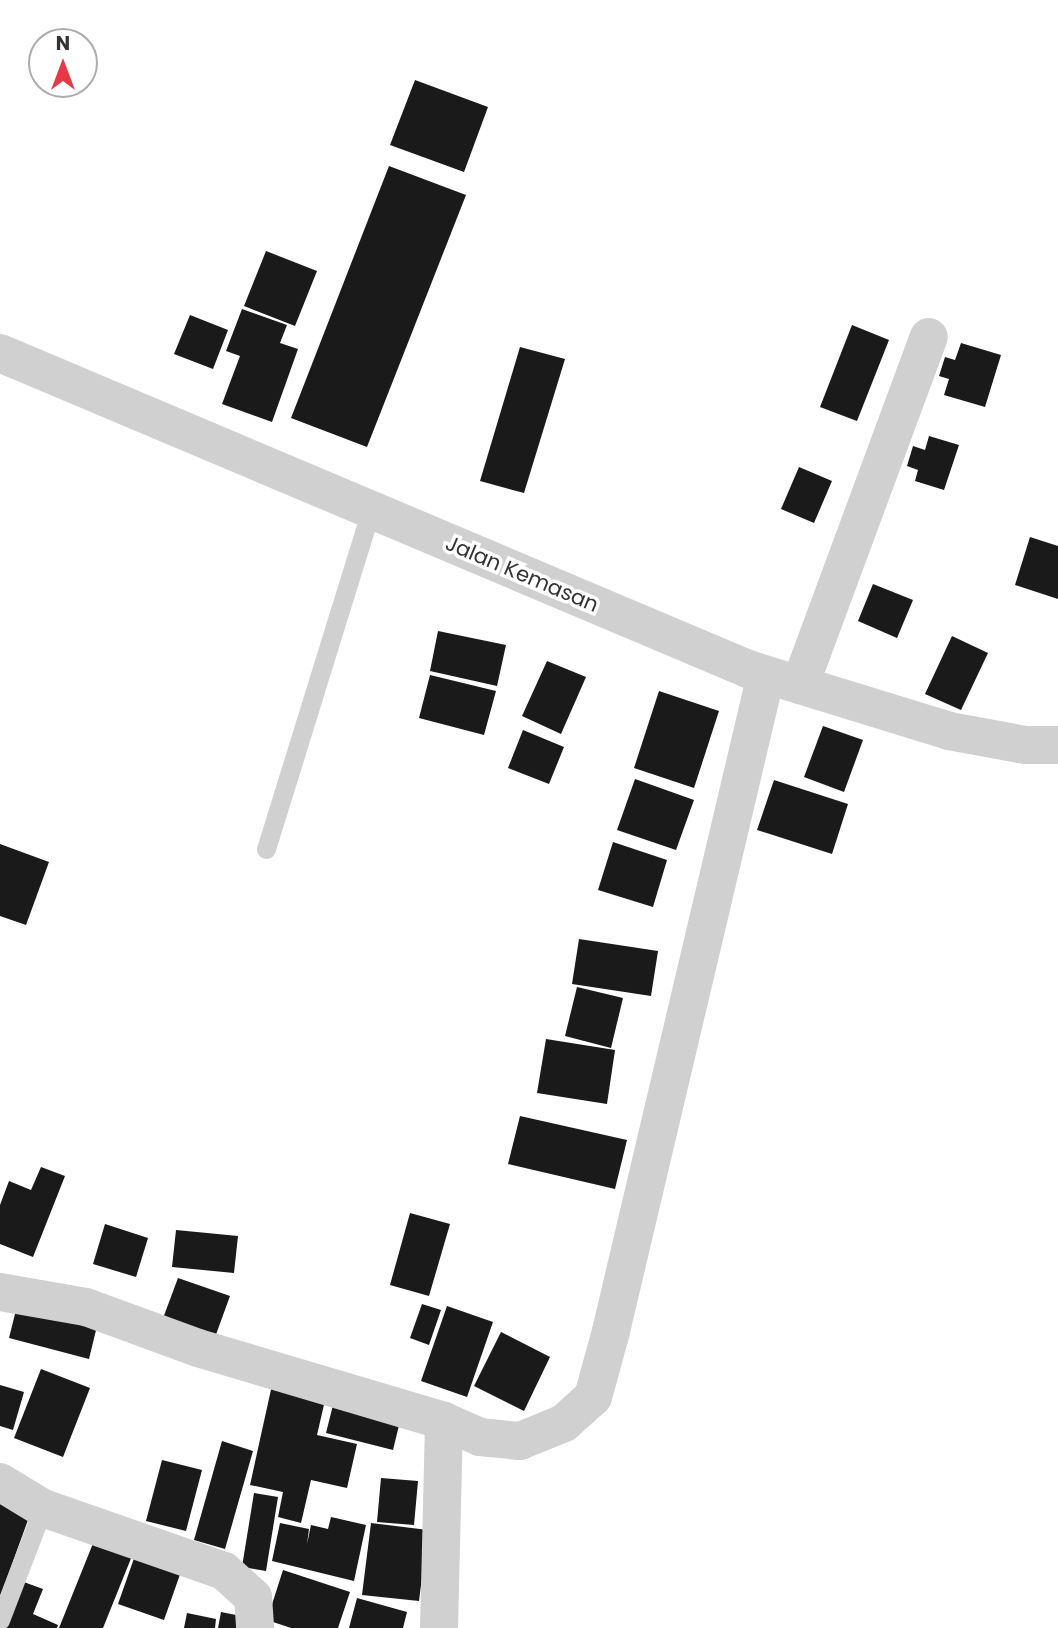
<!DOCTYPE html>
<style>
body{margin:0}
#map{position:relative;width:1058px;height:1628px;overflow:hidden;background:#fff;font-family:Poppins,sans-serif}
div>[style]{position:absolute}
.building>*{inset:0;background:#1a1a1a}
.lane>*{height:19px;margin:-9.5px;padding:0 9.5px;transform-origin:9.5px;border-radius:9.5px;background:#d0d0d0}
.street>*{height:38px;margin:-19px;padding:0 19px;transform-origin:19px;border-radius:19px;background:#d0d0d0}
span{translate:-50% -50%;white-space:nowrap;text-align:center;line-height:1.15;-webkit-text-stroke:7px #fff;paint-order:stroke}
.street-label{font-size:21px;color:#333}
.north{position:absolute;left:28px;top:28px;width:70px;height:70px;box-sizing:border-box;background:#fff;border:2px solid #adadad;border-radius:50%;rotate:0deg;font-size:19px;font-weight:700;line-height:28px;text-align:center;color:#333}
.north::after{content:'';display:block;margin:auto;width:24px;height:32px;background:#e63946;clip-path:polygon(50% 0,100% 100%,50% 72%,0 100%)}
</style>
<div id="map">
<div class="building">
<i style="clip-path:polygon(415px 80px,488px 107px,464px 172px,390px 145px)"></i>
<i style="clip-path:polygon(389px 166px,466px 195px,367px 447px,291px 418px)"></i>
<i style="clip-path:polygon(266px 251px,317px 271px,295px 326px,244px 306px)"></i>
<i style="clip-path:polygon(242px 309px,287px 325px,280px 343px,298px 349px,272px 422px,222px 404px,240px 356px,226px 351px)"></i>
<i style="clip-path:polygon(190px 315px,228px 330px,213px 369px,174px 354px)"></i>
<i style="clip-path:polygon(852px 325px,889px 340px,857px 421px,820px 407px)"></i>
<i style="clip-path:polygon(961px 343px,1001px 355px,985px 407px,944px 395px,949px 379px,939px 376px,945px 357px,955px 360px)"></i>
<i style="clip-path:polygon(520px 347px,565px 359px,524px 493px,480px 481px)"></i>
<i style="clip-path:polygon(929px 436px,959px 445px,944px 490px,915px 481px,918px 470px,907px 466px,913px 446px,925px 450px)"></i>
<i style="clip-path:polygon(799px 467px,832px 481px,814px 523px,781px 509px)"></i>
<i style="clip-path:polygon(1030px 537px,1058px 546px,1058px 599px,1015px 585px)"></i>
<i style="clip-path:polygon(873px 584px,913px 600px,897px 638px,858px 621px)"></i>
<i style="clip-path:polygon(438px 631px,506px 645px,497px 686px,430px 671px)"></i>
<i style="clip-path:polygon(952px 636px,988px 653px,961px 710px,925px 694px)"></i>
<i style="clip-path:polygon(547px 661px,586px 677px,561px 734px,522px 716px)"></i>
<i style="clip-path:polygon(430px 675px,496px 691px,484px 735px,419px 718px)"></i>
<i style="clip-path:polygon(659px 691px,719px 711px,694px 788px,634px 768px)"></i>
<i style="clip-path:polygon(823px 726px,863px 740px,844px 792px,804px 777px)"></i>
<i style="clip-path:polygon(523px 730px,564px 747px,549px 784px,508px 768px)"></i>
<i style="clip-path:polygon(635px 779px,694px 800px,676px 850px,617px 830px)"></i>
<i style="clip-path:polygon(774px 780px,848px 804px,832px 854px,757px 830px)"></i>
<i style="clip-path:polygon(613px 842px,667px 860px,653px 907px,598px 890px)"></i>
<i style="clip-path:polygon(0 844px,49px 862px,26px 925px,0 916px)"></i>
<i style="clip-path:polygon(579px 939px,658px 951px,651px 996px,572px 984px)"></i>
<i style="clip-path:polygon(577px 987px,623px 998px,611px 1048px,565px 1036px)"></i>
<i style="clip-path:polygon(546px 1039px,615px 1050px,607px 1104px,537px 1093px)"></i>
<i style="clip-path:polygon(520px 1116px,627px 1140px,615px 1189px,508px 1164px)"></i>
<i style="clip-path:polygon(41px 1167px,65px 1176px,33px 1257px,0 1244px,0 1205px,9px 1181px,31px 1190px)"></i>
<i style="clip-path:polygon(410px 1213px,450px 1224px,429px 1296px,390px 1285px)"></i>
<i style="clip-path:polygon(105px 1224px,148px 1238px,136px 1277px,93px 1264px)"></i>
<i style="clip-path:polygon(176px 1230px,238px 1236px,234px 1273px,172px 1267px)"></i>
<i style="clip-path:polygon(178px 1278px,230px 1296px,214px 1340px,162px 1321px)"></i>
<i style="clip-path:polygon(422px 1304px,441px 1310px,429px 1345px,410px 1338px)"></i>
<i style="clip-path:polygon(17px 1306px,97px 1326px,89px 1359px,9px 1338px)"></i>
<i style="clip-path:polygon(447px 1306px,493px 1322px,467px 1397px,421px 1381px)"></i>
<i style="clip-path:polygon(501px 1332px,550px 1357px,524px 1411px,474px 1386px)"></i>
<i style="clip-path:polygon(41px 1369px,90px 1388px,63px 1457px,14px 1438px)"></i>
<i style="clip-path:polygon(0 1385px,24px 1392px,13px 1430px,0 1426px)"></i>
<i style="clip-path:polygon(272px 1385px,326px 1396px,317px 1435px,357px 1444px,347px 1488px,311px 1480px,301px 1523px,278px 1517px,283px 1492px,250px 1485px)"></i>
<i style="clip-path:polygon(335px 1397px,402px 1413px,393px 1450px,326px 1433px)"></i>
<i style="clip-path:polygon(222px 1441px,253px 1451px,225px 1549px,194px 1540px)"></i>
<i style="clip-path:polygon(162px 1460px,202px 1470px,186px 1531px,146px 1521px)"></i>
<i style="clip-path:polygon(381px 1478px,418px 1481px,414px 1525px,377px 1522px)"></i>
<i style="clip-path:polygon(254px 1493px,278px 1497px,266px 1571px,242px 1567px)"></i>
<i style="clip-path:polygon(0 1497px,32px 1509px,0 1597px)"></i>
<i style="clip-path:polygon(331px 1517px,366px 1525px,354px 1581px,272px 1561px,280px 1523px,309px 1529px,307px 1544px,311px 1525px,328px 1529px)"></i>
<i style="clip-path:polygon(371px 1523px,428px 1530px,419px 1601px,362px 1595px)"></i>
<i style="clip-path:polygon(98px 1531px,136px 1546px,103px 1628px,59px 1628px)"></i>
<i style="clip-path:polygon(138px 1547px,184px 1563px,164px 1620px,118px 1604px)"></i>
<i style="clip-path:polygon(283px 1570px,350px 1592px,338px 1628px,291px 1628px,267px 1620px)"></i>
<i style="clip-path:polygon(21px 1581px,43px 1589px,33px 1614px,58px 1625px,57px 1628px,2px 1628px)"></i>
<i style="clip-path:polygon(357px 1598px,407px 1612px,403px 1628px,349px 1628px)"></i>
<i style="clip-path:polygon(221px 1612px,251px 1618px,249px 1628px,218px 1628px)"></i>
<i style="clip-path:polygon(187px 1613px,216px 1619px,215px 1628px,184px 1628px)"></i>
</div>
<div class="lane">
<i style="left:266px;top:849px;width:355px;rotate:-72.8deg"></i>
<i style="left:0;top:1620px;width:120px;rotate:-69deg"></i>
</div>
<div class="street">
<i style="left:0;top:353px;width:812px;rotate:22.9deg"></i>
<i style="left:748px;top:669px;width:210px;rotate:17.1deg"></i>
<i style="left:949px;top:731px;width:77px;rotate:10.4deg"></i>
<i style="left:1025px;top:745px;width:33px"></i>
<i style="left:800px;top:685px;width:371px;rotate:-69.7deg"></i>
<i style="left:0;top:1292px;width:87px;rotate:9.9deg"></i>
<i style="left:86px;top:1307px;width:119px;rotate:20.1deg"></i>
<i style="left:198px;top:1348px;width:257px;rotate:16.5deg"></i>
<i style="left:444px;top:1421px;width:39px;rotate:24deg"></i>
<i style="left:480px;top:1437px;width:40px;rotate:5.7deg"></i>
<i style="left:520px;top:1441px;width:48px;rotate:-22.2deg"></i>
<i style="left:564px;top:1423px;width:39px;rotate:-42deg"></i>
<i style="left:593px;top:1397px;width:68px;rotate:-74.7deg"></i>
<i style="left:611px;top:1331px;width:674px;rotate:-76.71deg"></i>
<i style="left:0;top:1482px;width:50px;rotate:31.2deg"></i>
<i style="left:43px;top:1508px;width:192px;rotate:19.2deg"></i>
<i style="left:224px;top:1571px;width:39px;rotate:42deg"></i>
<i style="left:253px;top:1597px;width:31px;rotate:86deg"></i>
<i style="left:439px;top:1628px;width:207px;rotate:-88.6deg"></i>
</div>
<div class="street-label">
<span style="left:522px;top:574px;rotate:23deg">Jalan Kemasan</span>
</div>
<div class="north">N</div>
</div>
